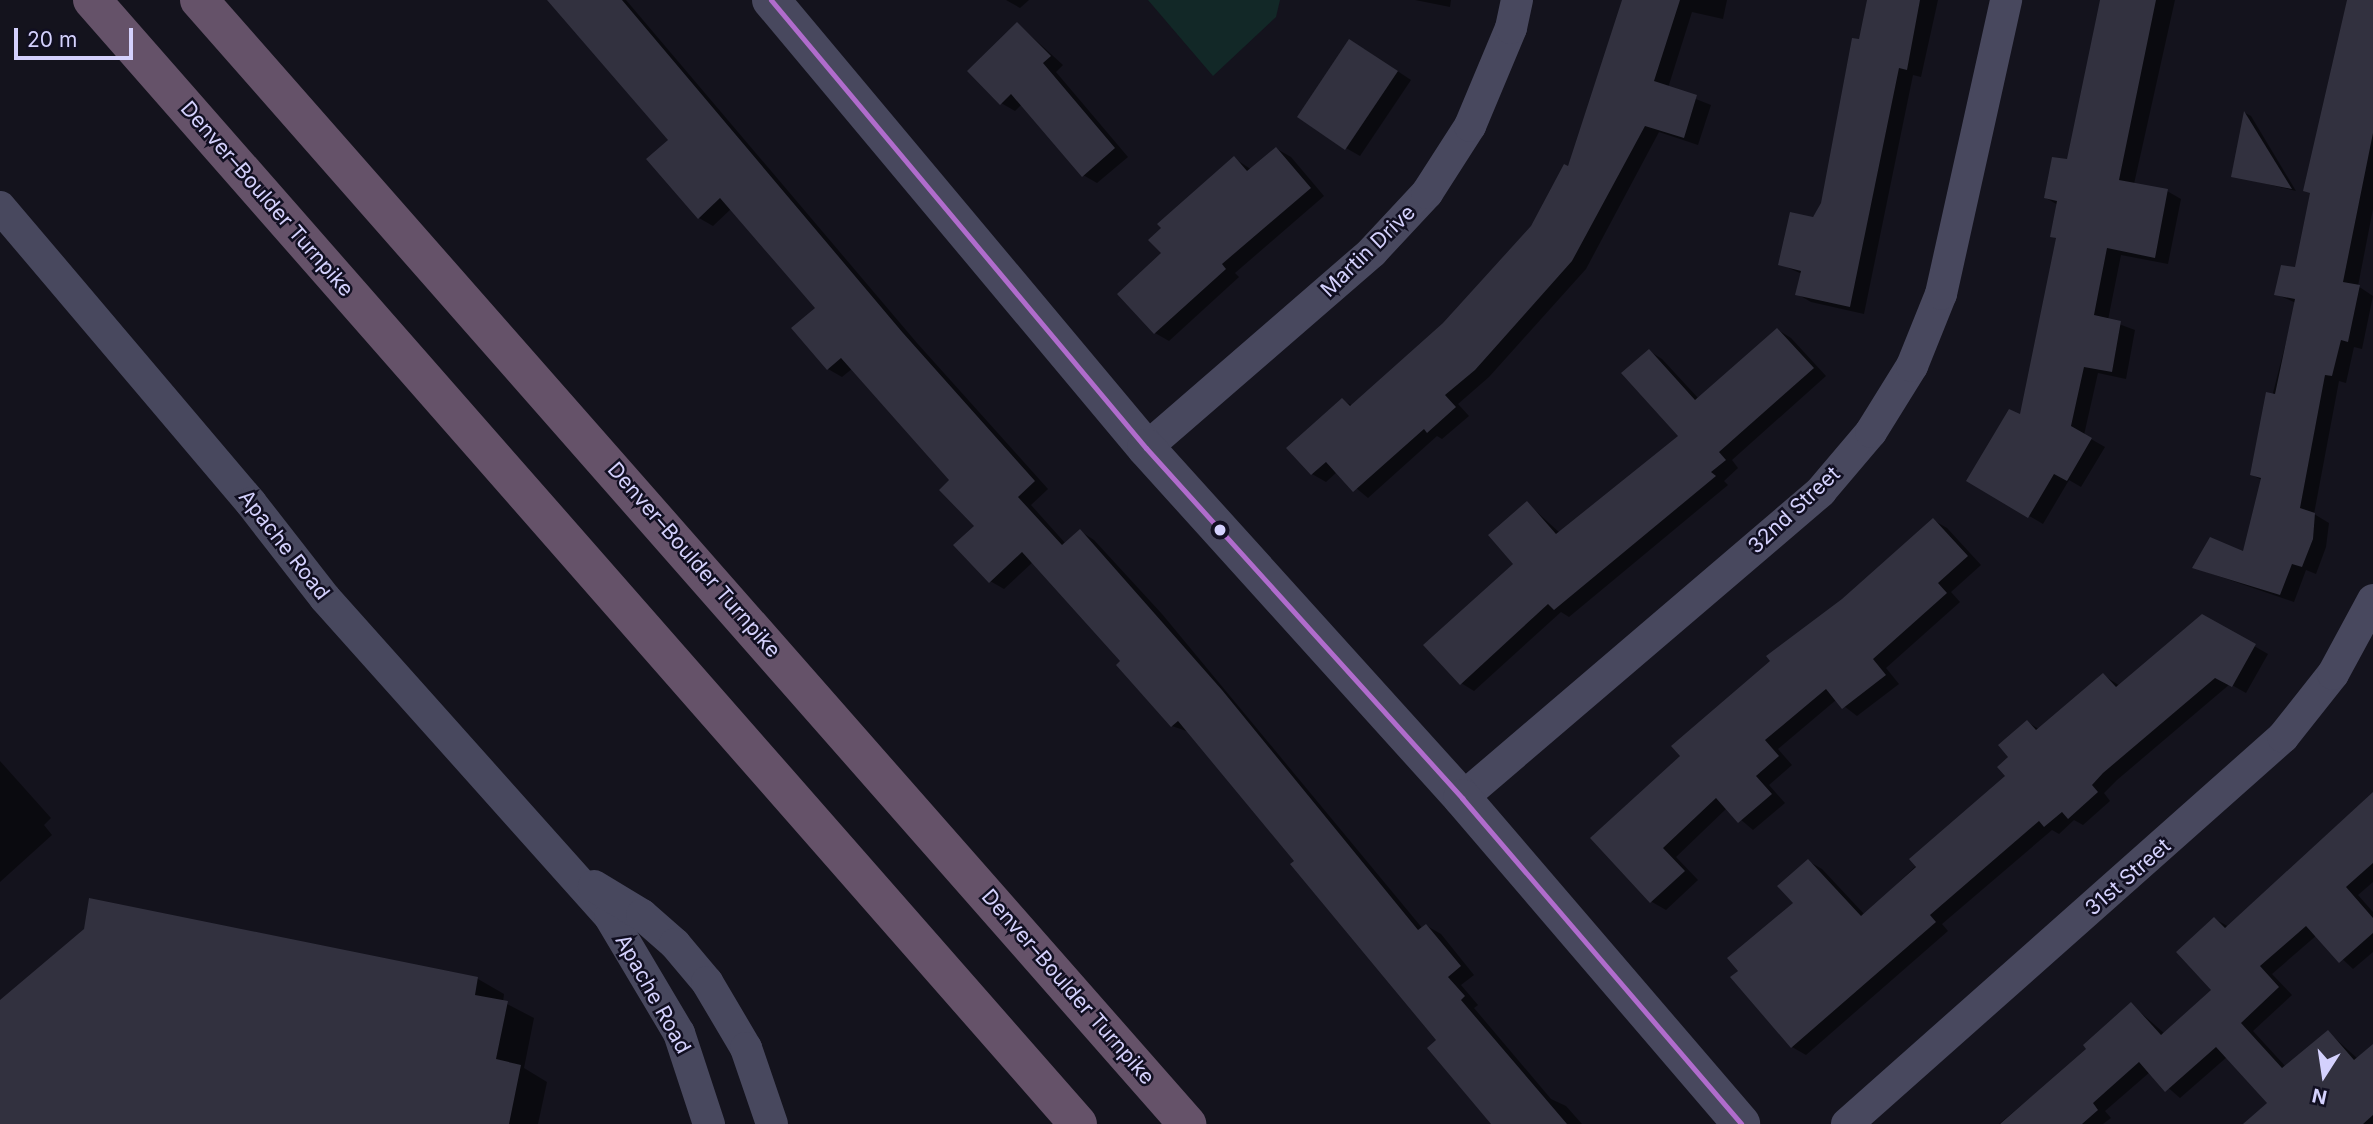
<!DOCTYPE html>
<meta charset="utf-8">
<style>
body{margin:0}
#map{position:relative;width:2373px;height:1124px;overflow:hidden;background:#14131d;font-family:Inter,sans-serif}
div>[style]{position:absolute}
.green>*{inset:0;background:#122827}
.shadow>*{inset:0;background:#0007}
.building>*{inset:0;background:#32313f}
.minor>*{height:32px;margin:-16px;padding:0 16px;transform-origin:16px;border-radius:16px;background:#48485e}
.tertiary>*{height:38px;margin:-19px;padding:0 19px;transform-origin:19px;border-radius:19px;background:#48485e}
.motorway>*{height:38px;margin:-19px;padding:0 19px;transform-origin:19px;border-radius:19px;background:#655269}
.bus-1>*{height:5px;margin:-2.5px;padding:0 2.5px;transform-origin:2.5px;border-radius:2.5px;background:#b06ccc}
.dots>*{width:19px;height:19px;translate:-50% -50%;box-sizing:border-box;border:4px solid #110f21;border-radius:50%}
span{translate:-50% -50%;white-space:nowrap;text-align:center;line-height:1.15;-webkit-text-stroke:5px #110f21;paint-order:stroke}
.street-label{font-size:21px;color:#d4d1fd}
.north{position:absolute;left:2289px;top:1040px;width:70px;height:70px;-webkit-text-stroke:5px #110f21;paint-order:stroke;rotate:192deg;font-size:19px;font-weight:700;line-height:28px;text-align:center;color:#d4d1fd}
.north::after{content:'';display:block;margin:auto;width:24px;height:32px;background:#d4d1fd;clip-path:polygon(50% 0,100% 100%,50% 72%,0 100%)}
.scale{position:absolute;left:14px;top:28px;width:119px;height:32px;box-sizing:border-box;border:4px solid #d4d1fd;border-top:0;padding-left:9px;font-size:21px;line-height:24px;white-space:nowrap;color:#d4d1fd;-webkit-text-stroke:5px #110f21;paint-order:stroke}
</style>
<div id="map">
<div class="green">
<i style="clip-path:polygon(1148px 0,1280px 0,1276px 17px,1213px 76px)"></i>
</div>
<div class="shadow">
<i style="clip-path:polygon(548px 0,626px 0,917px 343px,1048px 489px,1031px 505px,1066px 544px,1080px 531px,1094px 540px,1162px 614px,1423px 929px,1427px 926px,1441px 934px,1474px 975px,1461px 985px,1478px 1005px,1474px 1008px,1551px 1099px,1566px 1106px,1582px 1124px,1510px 1124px,1189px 732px,1172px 726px,1123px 661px,1033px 562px,1004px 589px,990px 581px,976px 526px,951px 480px,853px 368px,842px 377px,828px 369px,818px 308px,732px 208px,713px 226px,699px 218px,670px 140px)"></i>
<i style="clip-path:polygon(1006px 0,1029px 0,1020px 8px)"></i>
<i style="clip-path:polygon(1415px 0,1451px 0,1450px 7px)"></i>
<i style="clip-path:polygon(1623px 0,1727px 0,1723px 19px,1692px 12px,1668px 88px,1711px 105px,1698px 145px,1659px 132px,1586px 269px,1489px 377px,1458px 404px,1469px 416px,1442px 439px,1437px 436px,1368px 498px,1337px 472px,1326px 482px,1312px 474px,1342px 400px,1353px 406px,1444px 325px,1532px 227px,1569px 169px)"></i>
<i style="clip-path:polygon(1869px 0,1938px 0,1921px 77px,1913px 75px,1864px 314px,1811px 302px,1797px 294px,1802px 274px,1780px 264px,1822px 204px)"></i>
<i style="clip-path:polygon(2106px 0,2175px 0,2134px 184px,2167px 191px,2181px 199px,2168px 264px,2121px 255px,2108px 320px,2135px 330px,2126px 379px,2098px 373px,2084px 435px,2105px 447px,2081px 487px,2069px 480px,2043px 524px,1968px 480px,2022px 417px,2057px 239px,2052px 236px,2058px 205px,2046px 198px,2068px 161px)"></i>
<i style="clip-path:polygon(2349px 0,2373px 0,2373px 209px,2358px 286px,2373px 296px,2362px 349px,2354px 347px,2346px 383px,2339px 381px,2314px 514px,2329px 523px,2326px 547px,2316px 574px,2306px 570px,2294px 602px,2195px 568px,2244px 553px,2262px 480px,2252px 475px,2296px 303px,2276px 294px,2296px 269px)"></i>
<i style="clip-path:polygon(1018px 24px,1063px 65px,1056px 72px,1128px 157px,1097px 183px,1083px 175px,1022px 104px,1015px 111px,1001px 103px)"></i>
<i style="clip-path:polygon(1364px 49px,1411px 80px,1360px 156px,1346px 148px)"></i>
<i style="clip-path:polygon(2245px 113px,2251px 116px,2296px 191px,2233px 176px)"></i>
<i style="clip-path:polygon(1277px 149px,1291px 157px,1324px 196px,1235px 273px,1239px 277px,1169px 341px,1155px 333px,1163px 253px,1234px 158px,1252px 170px)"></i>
<i style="clip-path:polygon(1778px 330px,1791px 338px,1826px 376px,1732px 460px,1738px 468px,1724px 481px,1728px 485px,1569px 617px,1561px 612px,1474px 691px,1461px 683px,1515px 564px,1527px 503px,1560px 533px,1680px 436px,1649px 351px,1662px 359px,1699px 399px)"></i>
<i style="clip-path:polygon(1933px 520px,1947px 528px,1981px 565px,1951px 592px,1960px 602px,1886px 668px,1899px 684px,1857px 716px,1836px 700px,1778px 749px,1792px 765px,1769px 785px,1785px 803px,1753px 830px,1727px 808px,1676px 857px,1698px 880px,1666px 910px,1652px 902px,1593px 838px)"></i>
<i style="clip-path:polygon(2202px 616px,2268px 654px,2246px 693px,2230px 684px,2117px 780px,2104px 793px,2110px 801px,2083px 825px,2074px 820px,2059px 834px,2052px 830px,1942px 924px,1948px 931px,1806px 1055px,1792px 1047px,1732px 978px,1796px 903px,1808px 861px,1822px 869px,1865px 915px,2008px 777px,2027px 722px,2039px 729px,2103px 675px,2120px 686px)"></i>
<i style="clip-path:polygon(0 761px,51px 818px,44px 825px,52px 835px,0 882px)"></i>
<i style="clip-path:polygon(2373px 796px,2373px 882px,2358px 895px,2373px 912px,2373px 952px,2353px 969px,2317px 935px,2272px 974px,2292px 995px,2253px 1031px,2286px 1067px,2328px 1032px,2358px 1059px,2373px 1046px,2373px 1124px,2246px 1124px,2269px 1103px,2227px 1057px,2180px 1098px,2150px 1072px,2105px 1111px,2111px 1118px,2103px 1124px,1999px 1124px,2089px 1049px,2131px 1004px,2165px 1034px,2213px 990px,2215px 919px,2229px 927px)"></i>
<i style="clip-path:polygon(91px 900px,478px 979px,504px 994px,503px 1002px,534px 1018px,524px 1068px,547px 1082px,538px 1124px,0 1124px,0 1003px,85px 930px)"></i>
</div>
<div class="building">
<i style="clip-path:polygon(547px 0,622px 0,903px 333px,1035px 481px,1018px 497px,1062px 545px,1080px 529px,1222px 690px,1418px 930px,1426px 924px,1461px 966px,1448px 977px,1465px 996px,1461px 1000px,1567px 1124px,1491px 1124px,1427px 1048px,1436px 1040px,1290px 864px,1294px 861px,1178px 721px,1171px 727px,1116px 665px,1120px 661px,1022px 552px,989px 583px,953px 545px,974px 526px,939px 490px,949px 480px,841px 358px,827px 370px,791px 328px,815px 308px,720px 198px,698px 219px,646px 159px,668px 140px)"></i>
<i style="clip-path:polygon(1622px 0,1680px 0,1654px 81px,1697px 95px,1684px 138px,1645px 126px,1572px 261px,1475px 370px,1445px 395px,1456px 407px,1427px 433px,1424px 429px,1353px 492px,1326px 462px,1311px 475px,1286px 448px,1342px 398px,1350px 406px,1443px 323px,1531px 226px,1564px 164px,1568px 166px)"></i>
<i style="clip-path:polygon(1867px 0,1920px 0,1907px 70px,1899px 68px,1850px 307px,1795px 295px,1801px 271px,1778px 265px,1790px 212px,1813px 217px,1821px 203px,1852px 38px,1859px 39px)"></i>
<i style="clip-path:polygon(2100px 0,2156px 0,2119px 180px,2168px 189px,2155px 258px,2107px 248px,2094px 315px,2121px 321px,2112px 372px,2084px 367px,2071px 426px,2092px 438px,2067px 481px,2054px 474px,2028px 518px,1966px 481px,2009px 409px,2020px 414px,2056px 238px,2050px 237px,2057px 201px,2044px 198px,2052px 157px,2067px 159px)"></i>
<i style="clip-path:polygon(2347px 0,2373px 0,2373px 133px,2343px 282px,2360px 285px,2348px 342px,2341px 340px,2332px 376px,2325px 375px,2300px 508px,2315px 513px,2313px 539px,2302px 567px,2292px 564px,2280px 595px,2192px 568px,2210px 537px,2243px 551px,2261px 478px,2250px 475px,2266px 392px,2275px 394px,2295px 299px,2274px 295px,2281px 265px,2295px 267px,2310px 193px,2303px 191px)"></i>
<i style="clip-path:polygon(1017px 22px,1051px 56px,1043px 63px,1115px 148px,1082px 177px,1011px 94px,1000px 105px,967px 71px)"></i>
<i style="clip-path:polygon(1349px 39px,1398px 71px,1345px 150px,1297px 117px)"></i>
<i style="clip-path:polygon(2244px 111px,2292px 189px,2231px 177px)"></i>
<i style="clip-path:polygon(1276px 147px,1311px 188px,1222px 264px,1226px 269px,1154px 334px,1117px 294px,1161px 253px,1148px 240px,1161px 228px,1157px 224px,1234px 156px,1247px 171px)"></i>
<i style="clip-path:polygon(1777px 328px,1814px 368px,1719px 452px,1726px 460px,1711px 472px,1716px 476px,1554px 610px,1548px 604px,1460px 685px,1423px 645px,1513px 564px,1488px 535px,1527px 501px,1556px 534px,1678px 436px,1621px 373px,1649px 349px,1695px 400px)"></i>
<i style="clip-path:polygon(1933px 518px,1968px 556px,1938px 583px,1947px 593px,1873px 659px,1886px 675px,1842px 709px,1826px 689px,1765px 740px,1779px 756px,1756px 776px,1772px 794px,1738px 823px,1716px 798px,1663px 848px,1685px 871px,1650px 903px,1590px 838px,1680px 756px,1671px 746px,1770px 661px,1766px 656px,1842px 599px)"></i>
<i style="clip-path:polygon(2202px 614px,2256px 644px,2232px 687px,2215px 678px,2103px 773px,2092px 785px,2098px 792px,2068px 819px,2062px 812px,2044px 827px,2039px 821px,1930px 915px,1936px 922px,1791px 1048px,1730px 977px,1738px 971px,1727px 958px,1793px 903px,1777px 886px,1808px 859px,1861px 916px,1916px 867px,1909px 859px,2005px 776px,1997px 767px,2008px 757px,1998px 745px,2027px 720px,2036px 730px,2103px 673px,2116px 687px)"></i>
<i style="clip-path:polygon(2373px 792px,2373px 863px,2346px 887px,2373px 918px,2373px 933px,2339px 963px,2306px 926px,2260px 966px,2279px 987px,2241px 1023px,2282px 1068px,2328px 1030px,2354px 1060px,2373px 1044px,2373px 1115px,2363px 1124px,2243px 1124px,2267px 1103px,2216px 1047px,2165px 1092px,2139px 1062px,2093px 1103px,2098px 1110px,2082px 1124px,2000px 1124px,2086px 1049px,2083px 1045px,2131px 1002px,2161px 1035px,2211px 990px,2176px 952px,2214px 917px,2225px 928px)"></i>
<i style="clip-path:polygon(89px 898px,478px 977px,475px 995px,508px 1001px,496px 1059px,521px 1065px,509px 1124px,0 1124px,0 1000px,84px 929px)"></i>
</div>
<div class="minor">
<i style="left:0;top:207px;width:388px;rotate:49.7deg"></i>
<i style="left:251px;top:503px;width:120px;rotate:52.1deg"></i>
<i style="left:325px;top:598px;width:428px;rotate:48.2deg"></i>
<i style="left:610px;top:917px;width:135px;rotate:59.3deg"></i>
<i style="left:679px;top:1033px;width:96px;rotate:71.8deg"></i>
<i style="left:1146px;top:448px;width:299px;rotate:-40.9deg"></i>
<i style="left:1372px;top:252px;width:81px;rotate:-47deg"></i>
<i style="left:1427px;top:193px;width:80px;rotate:-57.3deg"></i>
<i style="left:1470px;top:126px;width:106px;rotate:-67.3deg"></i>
<i style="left:1511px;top:28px;width:29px;rotate:-78deg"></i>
<i style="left:1462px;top:798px;width:472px;rotate:-40.5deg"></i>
<i style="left:1821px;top:491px;width:77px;rotate:-49.7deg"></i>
<i style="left:1871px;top:432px;width:78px;rotate:-58.2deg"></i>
<i style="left:1912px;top:366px;width:78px;rotate:-68.1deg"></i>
<i style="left:1941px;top:294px;width:301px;rotate:-77.5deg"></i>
<i style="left:594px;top:886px;width:56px;rotate:31.1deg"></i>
<i style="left:642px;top:915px;width:44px;rotate:41.3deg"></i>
<i style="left:675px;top:944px;width:50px;rotate:49.9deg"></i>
<i style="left:707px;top:982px;width:77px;rotate:59.4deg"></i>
<i style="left:746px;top:1048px;width:80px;rotate:71.1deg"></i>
<i style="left:1847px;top:1124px;width:583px;rotate:-41.59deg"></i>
<i style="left:2283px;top:737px;width:80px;rotate:-51.6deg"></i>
<i style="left:2333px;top:674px;width:84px;rotate:-61.6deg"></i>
</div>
<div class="tertiary">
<i style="left:771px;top:0;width:584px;rotate:50.07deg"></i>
<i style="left:1146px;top:448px;width:472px;rotate:47.9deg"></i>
<i style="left:1462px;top:798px;width:429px;rotate:49.4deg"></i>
</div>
<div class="motorway">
<i style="left:92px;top:0;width:1495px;rotate:48.74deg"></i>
<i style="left:199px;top:0;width:1497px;rotate:48.68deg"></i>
</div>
<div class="bus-1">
<i style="left:771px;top:0;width:584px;rotate:50.07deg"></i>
<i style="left:1146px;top:448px;width:472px;rotate:47.9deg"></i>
<i style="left:1462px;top:798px;width:429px;rotate:49.4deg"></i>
</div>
<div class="dots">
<i style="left:1220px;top:530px;background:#d4d1fd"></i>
</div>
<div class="street-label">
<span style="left:267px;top:199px;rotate:49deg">Denver–Boulder Turnpike</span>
<span style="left:1368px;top:251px;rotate:-44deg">Martin Drive</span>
<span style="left:1794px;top:510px;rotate:-43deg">32nd Street</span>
<span style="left:284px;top:545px;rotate:52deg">Apache Road</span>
<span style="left:694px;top:560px;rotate:49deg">Denver–Boulder Turnpike</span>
<span style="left:2128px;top:877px;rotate:-41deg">31st Street</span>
<span style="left:1068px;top:987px;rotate:49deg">Denver–Boulder Turnpike</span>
<span style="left:653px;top:994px;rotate:61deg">Apache Road</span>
</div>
<div class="north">N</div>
<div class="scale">20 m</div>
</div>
